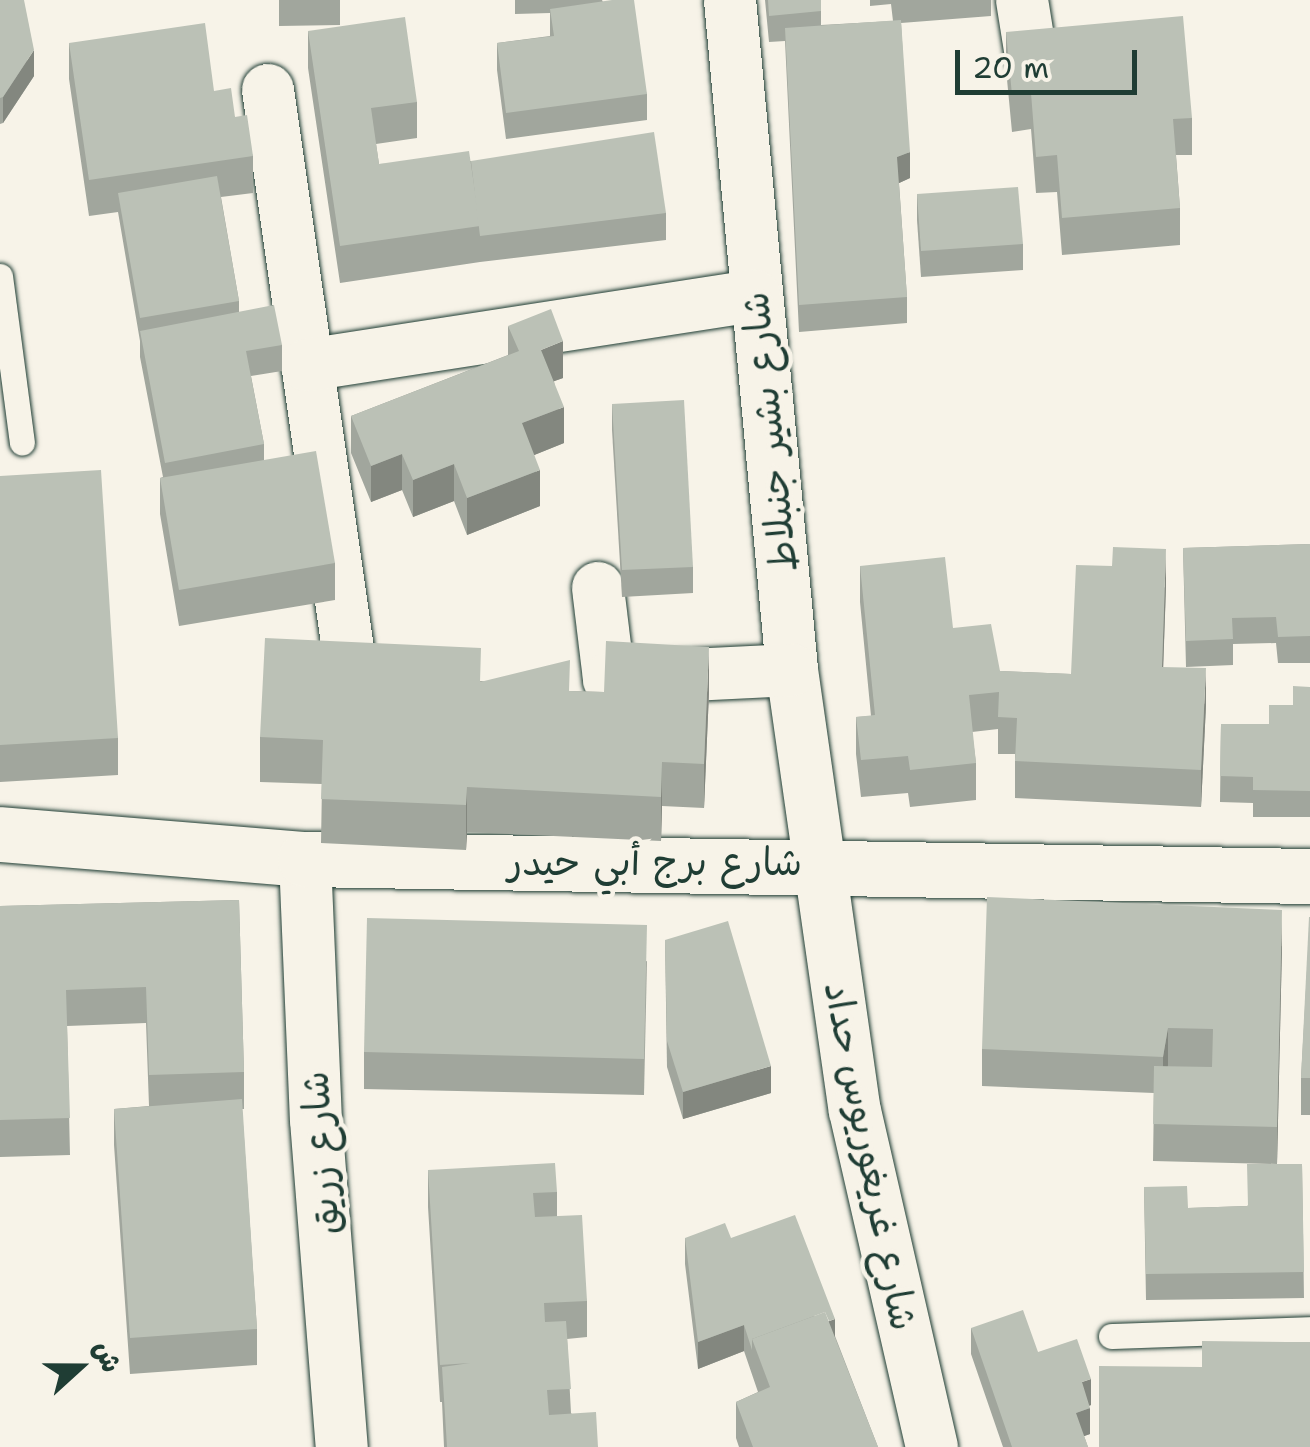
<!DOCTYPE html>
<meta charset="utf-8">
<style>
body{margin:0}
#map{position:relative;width:1310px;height:1447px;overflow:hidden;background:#f7f3e8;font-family:"Shantell Sans","Playpen Sans Arabic",sans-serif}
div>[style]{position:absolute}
.roads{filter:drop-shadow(0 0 2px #1f3d34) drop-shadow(0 0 2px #1f3d34)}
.lane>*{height:25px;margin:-12.5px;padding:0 12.5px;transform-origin:12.5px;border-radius:12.5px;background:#f7f3e8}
.street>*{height:52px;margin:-26px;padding:0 26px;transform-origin:26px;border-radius:26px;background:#f7f3e8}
.secondary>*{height:55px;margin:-27.5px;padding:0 27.5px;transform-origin:27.5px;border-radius:27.5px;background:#f7f3e8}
.wall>*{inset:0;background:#a1a69d}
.shaded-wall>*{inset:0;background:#83877f}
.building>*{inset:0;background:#bbc1b6}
span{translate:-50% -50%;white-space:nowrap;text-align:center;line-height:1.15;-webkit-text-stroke:9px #f7f3e8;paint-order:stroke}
.street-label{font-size:38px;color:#1f3d34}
.north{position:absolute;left:30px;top:1317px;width:100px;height:100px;-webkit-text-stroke:8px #f7f3e8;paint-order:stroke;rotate:69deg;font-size:28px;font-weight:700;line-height:40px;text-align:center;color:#1f3d34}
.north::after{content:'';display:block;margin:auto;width:35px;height:45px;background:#1f3d34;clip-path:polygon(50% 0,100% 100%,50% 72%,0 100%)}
.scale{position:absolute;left:955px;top:50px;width:182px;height:45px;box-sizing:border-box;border:5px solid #1f3d34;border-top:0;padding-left:12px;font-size:30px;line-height:35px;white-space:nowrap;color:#1f3d34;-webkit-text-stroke:8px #f7f3e8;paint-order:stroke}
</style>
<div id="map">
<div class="roads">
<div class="lane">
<i style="left:0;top:276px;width:168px;rotate:82.5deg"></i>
<i style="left:1111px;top:1336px;width:199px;rotate:-2deg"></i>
</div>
<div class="street">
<i style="left:730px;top:0;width:673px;rotate:84.71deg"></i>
<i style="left:792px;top:670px;width:445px;rotate:81.9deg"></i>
<i style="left:855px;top:1111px;width:345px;rotate:77.1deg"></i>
<i style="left:1022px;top:0;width:57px;rotate:80.9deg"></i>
<i style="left:268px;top:90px;width:565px;rotate:81.86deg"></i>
<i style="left:307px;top:365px;width:453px;rotate:-8.8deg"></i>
<i style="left:598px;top:588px;width:92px;rotate:83.1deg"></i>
<i style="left:609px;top:679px;width:183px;rotate:-2.8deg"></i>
<i style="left:305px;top:859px;width:261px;rotate:87.6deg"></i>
<i style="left:316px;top:1120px;width:328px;rotate:85.5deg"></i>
</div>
<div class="secondary">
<i style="left:0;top:834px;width:306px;rotate:4.7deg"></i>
<i style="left:305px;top:859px;width:1005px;rotate:0.97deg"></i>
</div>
</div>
<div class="wall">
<i style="clip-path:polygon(0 0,34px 76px,3px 123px,0 124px)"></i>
<i style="clip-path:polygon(279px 0,340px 0,340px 25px,279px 26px)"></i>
<i style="clip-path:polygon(515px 0,602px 0,647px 94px,647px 120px,506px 139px,497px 70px,497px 43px,550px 36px,550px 13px,515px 14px)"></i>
<i style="clip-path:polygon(765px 0,821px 0,821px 25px,893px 21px,891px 4px,870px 6px,870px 0,991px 0,991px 16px,901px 23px,910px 178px,899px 183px,907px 297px,907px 323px,799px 332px,785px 41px,769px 42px)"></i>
<i style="clip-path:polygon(308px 31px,417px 102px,417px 138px,376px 144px,379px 164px,471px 161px,666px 213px,666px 240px,480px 262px,340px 283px,308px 68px)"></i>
<i style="clip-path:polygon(1006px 32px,1192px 118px,1192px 155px,1176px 155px,1180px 208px,1180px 245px,1062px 255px,1057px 192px,1036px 193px,1031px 129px,1012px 132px,1006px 69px)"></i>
<i style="clip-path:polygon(69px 43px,214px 91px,235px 117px,253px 156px,253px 193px,221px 197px,239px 301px,239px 312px,282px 345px,282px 371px,251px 376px,264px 444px,264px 460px,335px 563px,335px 600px,179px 626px,160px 514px,160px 478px,163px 477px,140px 357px,140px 341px,118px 212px,89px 216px,69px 79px)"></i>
<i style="clip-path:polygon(917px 194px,1023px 244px,1023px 270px,921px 277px,917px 220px)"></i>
<i style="clip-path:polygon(508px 326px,563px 378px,554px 381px,564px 443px,534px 455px,540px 506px,467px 535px,454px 501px,413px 517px,402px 490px,371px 502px,351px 453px,351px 416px,508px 355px)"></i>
<i style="clip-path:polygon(612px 404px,693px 567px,693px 593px,622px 597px,612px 430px)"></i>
<i style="clip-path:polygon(0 476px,118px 738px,118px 775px,0 782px)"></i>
<i style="clip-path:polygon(1310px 544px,1310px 663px,1278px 663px,1276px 643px,1233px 644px,1233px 665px,1186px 667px,1183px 548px)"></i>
<i style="clip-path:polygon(860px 566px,953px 628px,1000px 671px,1071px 674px,1166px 586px,1163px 667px,1206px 705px,1201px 807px,1015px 798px,1015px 754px,998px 754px,998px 729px,972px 732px,976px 763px,976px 800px,910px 807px,908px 793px,861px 797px,856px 754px,856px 717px,871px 716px,860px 602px)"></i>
<i style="clip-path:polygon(481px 681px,570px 691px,604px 692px,709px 692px,704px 808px,662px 806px,661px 841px,467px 832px,466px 850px,321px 843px,322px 784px,260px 782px,260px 737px)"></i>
<i style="clip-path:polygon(1310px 687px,1310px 817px,1253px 817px,1253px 803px,1220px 802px,1221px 724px,1269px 724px,1293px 705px)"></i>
<i style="clip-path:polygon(239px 900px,244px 1072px,244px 1109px,242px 1109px,257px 1329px,257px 1365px,130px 1374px,114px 1145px,114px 1109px,149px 1106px,146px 1023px,67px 1026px,70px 1155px,0 1157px,0 906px)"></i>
<i style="clip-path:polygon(1310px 917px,1310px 1115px,1301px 1115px,1301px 1078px)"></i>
<i style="clip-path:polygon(665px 940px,771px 1093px,683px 1119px,667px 1067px)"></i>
<i style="clip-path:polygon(1282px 946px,1277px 1164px,1153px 1161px,1154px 1093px,982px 1086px,982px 1049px)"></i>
<i style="clip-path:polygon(647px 961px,644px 1095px,364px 1089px,364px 1052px)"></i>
<i style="clip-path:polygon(1302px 1164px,1304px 1298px,1146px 1300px,1144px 1187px,1188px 1208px,1247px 1206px)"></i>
<i style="clip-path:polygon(428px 1170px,557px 1192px,557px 1216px,587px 1301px,587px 1337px,567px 1339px,571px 1413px,598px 1447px,444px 1447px,442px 1402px,440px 1402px,428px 1207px)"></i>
<i style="clip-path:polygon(685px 1238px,731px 1238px,835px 1336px,878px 1447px,739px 1447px,736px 1438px,736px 1402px,758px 1392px,744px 1351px,698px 1369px,685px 1264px)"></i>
<i style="clip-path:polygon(971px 1328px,1038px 1352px,1091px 1405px,1089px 1406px,1090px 1434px,1084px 1436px,1088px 1447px,1003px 1447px,971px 1354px)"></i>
</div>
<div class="shaded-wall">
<i style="clip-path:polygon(34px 50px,34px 76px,3px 123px,3px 97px)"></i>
<i style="clip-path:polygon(910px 152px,910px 178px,897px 184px,897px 157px)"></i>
<i style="clip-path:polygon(563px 341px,563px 378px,541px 386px,541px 350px)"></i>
<i style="clip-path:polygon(564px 407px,564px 443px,522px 460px,522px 423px)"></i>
<i style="clip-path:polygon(402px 454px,402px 490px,371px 502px,371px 466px)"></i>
<i style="clip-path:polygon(454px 464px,454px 501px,413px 517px,413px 480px)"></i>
<i style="clip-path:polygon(540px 470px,540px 506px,467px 535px,467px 498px)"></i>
<i style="clip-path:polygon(1166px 549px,1166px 586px,1162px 703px,1162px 667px)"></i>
<i style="clip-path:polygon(709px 647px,709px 692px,704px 808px,704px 764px)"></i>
<i style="clip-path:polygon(1206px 668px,1206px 705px,1201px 807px,1201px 770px)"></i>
<i style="clip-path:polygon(662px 762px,662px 806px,661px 841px,661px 797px)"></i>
<i style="clip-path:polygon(467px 787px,467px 832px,466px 850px,466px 805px)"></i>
<i style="clip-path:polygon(1282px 910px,1282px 946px,1277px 1164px,1277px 1127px)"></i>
<i style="clip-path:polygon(1168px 1028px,1168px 1065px,1163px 1093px,1163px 1057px)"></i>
<i style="clip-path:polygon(771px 1066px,771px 1093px,683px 1119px,683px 1092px)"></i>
<i style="clip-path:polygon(835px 1319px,835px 1345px,756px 1348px)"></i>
<i style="clip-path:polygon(744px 1325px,744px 1351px,698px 1369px,698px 1342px)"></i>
<i style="clip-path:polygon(1091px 1379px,1091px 1405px,1082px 1408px,1082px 1382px)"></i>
<i style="clip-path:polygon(1090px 1408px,1090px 1434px,1076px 1439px,1076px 1413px)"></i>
</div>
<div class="building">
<i style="clip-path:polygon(0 0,24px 0,34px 50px,3px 97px,0 98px)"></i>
<i style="clip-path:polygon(612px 0,634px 0,647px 94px,506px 113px,497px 43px,554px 36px,550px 9px)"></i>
<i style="clip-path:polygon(768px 0,821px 0,821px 11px,769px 16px)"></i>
<i style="clip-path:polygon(1183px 16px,1192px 118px,1173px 119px,1180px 208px,1062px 218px,1057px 155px,1036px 157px,1031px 93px,1012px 95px,1006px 32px)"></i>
<i style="clip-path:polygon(405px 17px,417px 102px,371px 108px,379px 164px,469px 151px,480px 226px,340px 246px,308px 31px)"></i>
<i style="clip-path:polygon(901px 20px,910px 152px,897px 157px,907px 297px,799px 305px,785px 28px)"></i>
<i style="clip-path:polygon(205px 23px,214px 91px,231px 88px,235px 117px,247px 115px,253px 156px,89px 180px,69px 43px)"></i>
<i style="clip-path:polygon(654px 132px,666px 213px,480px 236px,471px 161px)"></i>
<i style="clip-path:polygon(217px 176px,239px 301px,140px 318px,118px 193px)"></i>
<i style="clip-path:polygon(1018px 187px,1023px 244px,921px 251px,917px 194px)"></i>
<i style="clip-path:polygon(274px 305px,282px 345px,246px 351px,264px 444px,165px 463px,140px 331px)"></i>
<i style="clip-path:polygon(551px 309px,563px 341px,541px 350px,564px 407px,522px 423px,540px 470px,467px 498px,454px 464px,413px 480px,402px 454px,371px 466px,351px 416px,519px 351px,508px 326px)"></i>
<i style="clip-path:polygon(684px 400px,693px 567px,622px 570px,612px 404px)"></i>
<i style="clip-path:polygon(316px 451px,335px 563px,179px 590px,160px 478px)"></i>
<i style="clip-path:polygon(101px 470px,118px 738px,0 745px,0 476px)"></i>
<i style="clip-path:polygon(1310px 544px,1310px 636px,1278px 637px,1276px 617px,1232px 618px,1233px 639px,1186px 641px,1183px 548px)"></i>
<i style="clip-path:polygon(1113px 547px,1166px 549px,1162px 667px,1206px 668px,1201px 770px,1015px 761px,1017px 718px,998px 717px,999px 692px,969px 695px,976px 763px,910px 770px,908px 756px,861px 760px,856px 717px,875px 715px,860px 566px,945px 557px,953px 628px,991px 624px,1000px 671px,1071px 674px,1076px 565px,1112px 566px)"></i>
<i style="clip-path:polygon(265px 638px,481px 648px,480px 682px,570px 660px,569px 691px,604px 692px,606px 641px,709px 647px,704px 764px,662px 762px,661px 797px,467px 787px,466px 805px,321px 799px,323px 740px,260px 737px)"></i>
<i style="clip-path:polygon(1293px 686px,1310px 687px,1310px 791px,1253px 790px,1253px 777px,1220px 776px,1221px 724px,1269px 724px,1269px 705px,1293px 705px)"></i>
<i style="clip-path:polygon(987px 897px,1282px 910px,1277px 1127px,1153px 1124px,1154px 1066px,1212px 1067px,1213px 1029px,1168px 1028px,1163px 1057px,982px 1049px)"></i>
<i style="clip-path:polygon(239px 900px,244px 1072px,149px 1075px,146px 987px,66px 990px,70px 1118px,0 1120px,0 906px)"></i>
<i style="clip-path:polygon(1309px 917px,1310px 917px,1310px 1078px,1301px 1078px)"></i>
<i style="clip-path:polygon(367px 918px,647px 925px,644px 1059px,364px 1052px)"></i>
<i style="clip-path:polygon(728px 921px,771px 1066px,683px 1092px,667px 1041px,665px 940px)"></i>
<i style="clip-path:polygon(242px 1099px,257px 1329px,130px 1338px,114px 1109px)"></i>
<i style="clip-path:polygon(555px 1163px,557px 1192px,533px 1193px,535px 1217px,582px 1215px,587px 1301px,544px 1303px,545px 1322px,566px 1321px,571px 1389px,547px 1390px,549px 1415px,596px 1412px,598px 1447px,447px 1447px,442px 1367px,470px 1363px,440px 1365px,428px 1170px)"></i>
<i style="clip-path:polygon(1247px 1164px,1302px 1164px,1304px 1272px,1146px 1274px,1144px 1187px,1187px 1186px,1188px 1208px,1248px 1206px)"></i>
<i style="clip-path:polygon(795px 1215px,835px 1319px,829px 1321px,825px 1312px,752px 1339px,752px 1350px,744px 1325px,698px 1342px,685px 1238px,725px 1223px,731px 1238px)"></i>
<i style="clip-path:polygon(1023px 1310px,1038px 1352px,1077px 1339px,1091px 1379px,1082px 1382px,1090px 1408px,1076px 1413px,1088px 1447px,1012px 1447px,971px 1328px)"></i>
<i style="clip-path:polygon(825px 1312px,878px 1447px,753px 1447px,736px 1402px,770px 1387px,752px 1339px)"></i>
<i style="clip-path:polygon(1202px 1341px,1287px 1342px,1287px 1447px,1099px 1447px,1099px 1366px,1202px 1367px)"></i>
<i style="clip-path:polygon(1287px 1342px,1310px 1342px,1310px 1447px,1287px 1447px)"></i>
</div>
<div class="street-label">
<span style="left:769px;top:432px;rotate:-96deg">شارع بشير جنبلاط</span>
<span style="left:655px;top:862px">شارع برج أبي حيدر</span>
<span style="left:320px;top:1153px;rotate:-94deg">شارع زريق</span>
<span style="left:871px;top:1156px;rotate:79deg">شارع غريغوريوس حداد</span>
</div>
<div class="north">ش</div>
<div class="scale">20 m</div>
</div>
